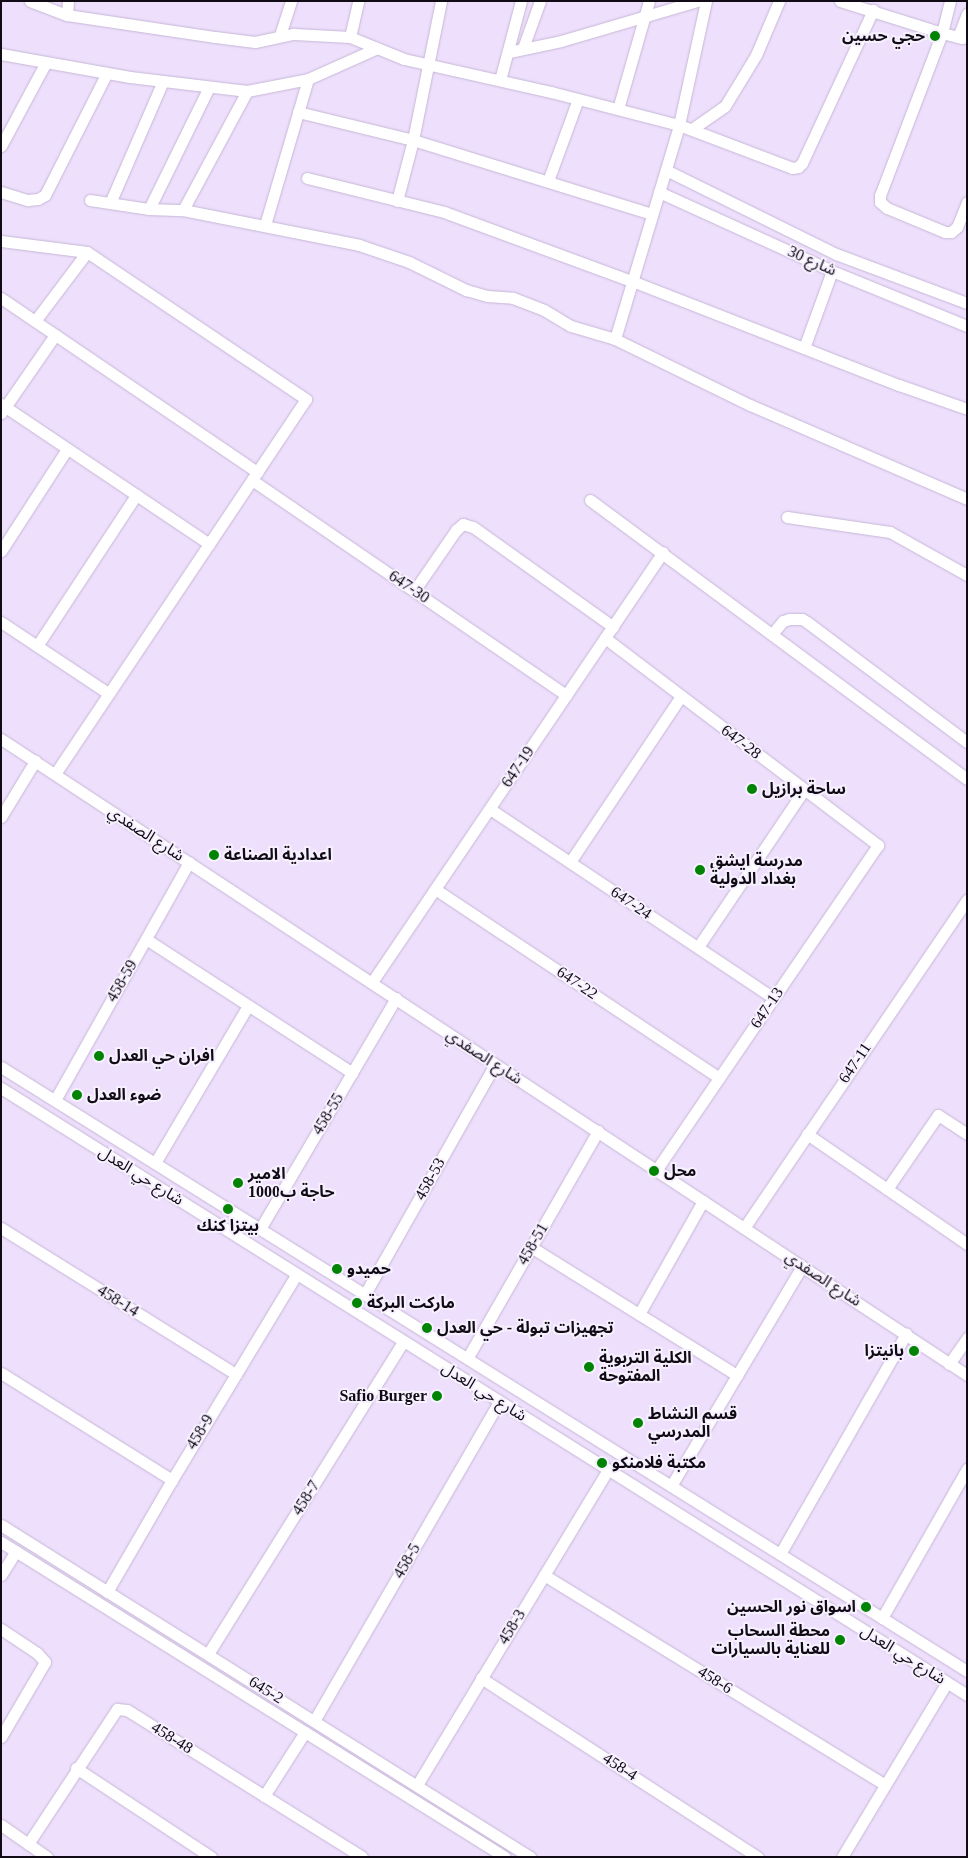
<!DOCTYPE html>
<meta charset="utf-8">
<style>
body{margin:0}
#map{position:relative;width:968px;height:1858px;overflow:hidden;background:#eee0fc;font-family:"Times New Roman","Noto Sans Arabic",serif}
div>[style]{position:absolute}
.roads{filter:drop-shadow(0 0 1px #c6b6d7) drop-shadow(0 0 1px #c6b6d7)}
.minor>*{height:11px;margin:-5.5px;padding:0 5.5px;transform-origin:5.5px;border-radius:5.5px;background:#fff}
.dots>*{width:14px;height:14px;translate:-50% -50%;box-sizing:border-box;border:2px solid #f7f1ff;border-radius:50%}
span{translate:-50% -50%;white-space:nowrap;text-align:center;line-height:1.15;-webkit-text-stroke:4px #f7f1ff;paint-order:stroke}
.poi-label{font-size:16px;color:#110b16;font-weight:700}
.right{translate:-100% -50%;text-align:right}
.left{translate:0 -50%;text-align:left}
.street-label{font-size:16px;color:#110b16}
.frame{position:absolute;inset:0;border:2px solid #110b16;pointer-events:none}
</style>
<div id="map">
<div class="roads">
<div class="minor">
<i style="left:30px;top:1px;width:40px;rotate:21deg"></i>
<i style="left:67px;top:15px;width:150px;rotate:8.5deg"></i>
<i style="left:215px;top:37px;width:40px;rotate:7.1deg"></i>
<i style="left:255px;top:42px;width:40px;rotate:-12deg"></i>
<i style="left:294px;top:34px;width:56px;rotate:3.1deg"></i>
<i style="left:350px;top:37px;width:58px;rotate:22.2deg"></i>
<i style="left:404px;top:59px;width:151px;rotate:12.7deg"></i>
<i style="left:551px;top:92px;width:132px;rotate:14.5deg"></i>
<i style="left:679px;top:125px;width:121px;rotate:20.8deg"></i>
<i style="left:792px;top:168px;width:6px;rotate:-9deg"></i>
<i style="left:798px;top:167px;width:6px;rotate:-45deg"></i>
<i style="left:802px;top:163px;width:169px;rotate:-65.1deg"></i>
<i style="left:840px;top:1px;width:107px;rotate:17.4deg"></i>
<i style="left:942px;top:33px;width:21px;rotate:14deg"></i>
<i style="left:962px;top:38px;width:5px;rotate:-22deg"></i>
<i style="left:950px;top:1px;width:33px;rotate:104deg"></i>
<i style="left:942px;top:33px;width:173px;rotate:110.9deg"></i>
<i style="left:880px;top:195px;width:7px;rotate:90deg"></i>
<i style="left:880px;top:202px;width:9px;rotate:41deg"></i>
<i style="left:887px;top:208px;width:63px;rotate:22.5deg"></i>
<i style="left:945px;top:232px;width:6px"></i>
<i style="left:951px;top:232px;width:8px;rotate:-40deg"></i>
<i style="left:957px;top:227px;width:27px;rotate:-68deg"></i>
<i style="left:67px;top:15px;width:14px;rotate:-86deg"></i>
<i style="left:280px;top:35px;width:36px;rotate:-72deg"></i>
<i style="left:350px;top:37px;width:37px;rotate:-77deg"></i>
<i style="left:958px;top:37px;width:25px;rotate:-69deg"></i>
<i style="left:523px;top:48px;width:50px;rotate:-70.1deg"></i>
<i style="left:509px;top:52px;width:53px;rotate:-11.9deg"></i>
<i style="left:561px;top:41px;width:142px;rotate:-16.4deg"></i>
<i style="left:1px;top:54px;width:131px;rotate:10.1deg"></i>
<i style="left:130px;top:77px;width:118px;rotate:6.8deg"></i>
<i style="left:247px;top:91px;width:62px;rotate:-11.1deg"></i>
<i style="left:308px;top:79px;width:73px;rotate:-24.1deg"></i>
<i style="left:500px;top:80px;width:82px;rotate:-75.1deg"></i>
<i style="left:618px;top:109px;width:112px;rotate:-74deg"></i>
<i style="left:298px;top:112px;width:118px;rotate:13.7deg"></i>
<i style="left:413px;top:140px;width:250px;rotate:17.2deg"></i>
<i style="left:692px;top:129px;width:40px;rotate:-34.9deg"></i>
<i style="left:725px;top:106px;width:60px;rotate:-58.7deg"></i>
<i style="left:756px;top:55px;width:59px;rotate:-66.9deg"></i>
<i style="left:1px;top:146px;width:95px;rotate:-61.8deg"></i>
<i style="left:666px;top:170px;width:190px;rotate:26.3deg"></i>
<i style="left:836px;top:254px;width:140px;rotate:20.5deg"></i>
<i style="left:307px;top:178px;width:141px;rotate:13.9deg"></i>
<i style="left:444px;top:212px;width:200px;rotate:20.2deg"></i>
<i style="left:632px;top:281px;width:287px;rotate:21.3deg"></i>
<i style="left:899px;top:385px;width:72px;rotate:19.4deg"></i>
<i style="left:548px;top:181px;width:87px;rotate:-69.9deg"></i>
<i style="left:1px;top:192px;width:28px;rotate:17deg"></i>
<i style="left:28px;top:200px;width:10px;rotate:-6deg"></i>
<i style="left:38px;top:199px;width:8px;rotate:-30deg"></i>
<i style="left:45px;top:195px;width:137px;rotate:-63.1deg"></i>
<i style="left:659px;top:192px;width:190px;rotate:24.5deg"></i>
<i style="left:832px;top:271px;width:146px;rotate:22.2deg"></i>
<i style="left:90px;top:200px;width:60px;rotate:8.7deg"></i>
<i style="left:149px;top:209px;width:34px;rotate:2deg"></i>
<i style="left:183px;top:210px;width:179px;rotate:11.2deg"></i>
<i style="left:359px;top:245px;width:53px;rotate:18.8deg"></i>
<i style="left:409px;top:262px;width:64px;rotate:26.2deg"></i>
<i style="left:466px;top:290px;width:22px;rotate:16deg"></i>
<i style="left:487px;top:296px;width:26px;rotate:4deg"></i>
<i style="left:513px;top:298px;width:33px;rotate:21deg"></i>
<i style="left:544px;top:310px;width:31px;rotate:31deg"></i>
<i style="left:571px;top:326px;width:46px;rotate:16.5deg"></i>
<i style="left:615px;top:339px;width:150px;rotate:26.1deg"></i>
<i style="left:750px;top:405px;width:236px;rotate:23.4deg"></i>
<i style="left:397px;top:201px;width:63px;rotate:-75.3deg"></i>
<i style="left:413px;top:140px;width:142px;rotate:-78.6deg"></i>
<i style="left:110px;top:203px;width:133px;rotate:-66.5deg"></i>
<i style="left:149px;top:209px;width:136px;rotate:-63.8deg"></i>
<i style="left:183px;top:210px;width:135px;rotate:-61.7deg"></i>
<i style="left:265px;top:225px;width:152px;rotate:-73.6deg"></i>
<i style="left:1px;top:241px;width:87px;rotate:7.3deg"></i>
<i style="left:1px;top:298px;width:310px;rotate:34.2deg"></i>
<i style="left:35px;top:321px;width:86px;rotate:-53deg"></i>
<i style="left:87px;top:252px;width:264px;rotate:33.9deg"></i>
<i style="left:306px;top:399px;width:451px;rotate:123.8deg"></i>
<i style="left:615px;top:339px;width:223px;rotate:-73.3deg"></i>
<i style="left:679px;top:125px;width:127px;rotate:-77.7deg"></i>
<i style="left:804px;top:348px;width:82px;rotate:-70deg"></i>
<i style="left:1px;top:404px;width:251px;rotate:33.9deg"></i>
<i style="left:1px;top:413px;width:95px;rotate:-55.3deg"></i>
<i style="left:252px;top:480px;width:381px;rotate:34.4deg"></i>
<i style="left:590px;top:500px;width:469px;rotate:36.5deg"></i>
<i style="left:787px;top:517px;width:104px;rotate:8.3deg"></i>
<i style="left:890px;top:532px;width:88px;rotate:29.2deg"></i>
<i style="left:1px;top:551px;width:121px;rotate:-57.1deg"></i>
<i style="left:414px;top:591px;width:74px;rotate:-55.5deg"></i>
<i style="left:456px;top:530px;width:9px;rotate:-41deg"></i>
<i style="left:463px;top:524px;width:10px;rotate:17deg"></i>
<i style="left:473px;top:527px;width:172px;rotate:35.5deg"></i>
<i style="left:1px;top:622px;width:128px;rotate:33.6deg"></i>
<i style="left:772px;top:634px;width:17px;rotate:-50deg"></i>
<i style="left:783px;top:621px;width:6px;rotate:-18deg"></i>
<i style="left:789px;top:619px;width:13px"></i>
<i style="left:802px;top:619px;width:6px;rotate:31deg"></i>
<i style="left:807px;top:622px;width:200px;rotate:36.9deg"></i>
<i style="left:605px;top:638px;width:343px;rotate:37.2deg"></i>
<i style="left:878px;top:845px;width:394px;rotate:124.3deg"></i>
<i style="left:37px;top:646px;width:181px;rotate:-56.7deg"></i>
<i style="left:1px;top:739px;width:1157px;rotate:33.36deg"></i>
<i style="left:490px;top:809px;width:340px;rotate:33.7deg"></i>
<i style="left:1px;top:817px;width:66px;rotate:-58.7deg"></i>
<i style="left:570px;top:862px;width:200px;rotate:-56.2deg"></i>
<i style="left:435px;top:889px;width:341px;rotate:33.6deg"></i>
<i style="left:146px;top:939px;width:246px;rotate:33deg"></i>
<i style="left:698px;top:947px;width:189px;rotate:-56deg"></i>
<i style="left:372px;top:982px;width:519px;rotate:-55.91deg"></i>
<i style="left:1px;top:1067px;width:1139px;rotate:32.02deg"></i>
<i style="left:1px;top:1088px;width:1141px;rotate:32.14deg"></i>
<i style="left:55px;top:1100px;width:273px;rotate:-60.6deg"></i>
<i style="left:807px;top:1134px;width:194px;rotate:34.5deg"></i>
<i style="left:155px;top:1163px;width:182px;rotate:-59.4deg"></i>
<i style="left:887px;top:1189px;width:90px;rotate:-55.4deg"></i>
<i style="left:938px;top:1115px;width:35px;rotate:33deg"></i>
<i style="left:1px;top:1228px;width:277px;rotate:31.9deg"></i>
<i style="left:744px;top:1228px;width:397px;rotate:-55.8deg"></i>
<i style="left:260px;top:1229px;width:268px;rotate:-59.5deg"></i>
<i style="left:531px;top:1247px;width:243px;rotate:31.9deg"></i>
<i style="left:365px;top:1294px;width:264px;rotate:-60.5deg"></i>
<i style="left:639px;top:1314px;width:130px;rotate:-60.5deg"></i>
<i style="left:468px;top:1357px;width:261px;rotate:-60.1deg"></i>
<i style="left:949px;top:1364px;width:32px;rotate:-55deg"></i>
<i style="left:1px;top:1373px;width:202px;rotate:32deg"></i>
<i style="left:671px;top:1486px;width:256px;rotate:-59.2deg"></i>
<i style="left:1px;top:1525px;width:625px;rotate:32.11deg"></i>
<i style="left:1px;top:1542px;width:594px;rotate:32.01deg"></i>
<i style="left:780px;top:1554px;width:254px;rotate:-60.2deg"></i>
<i style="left:1px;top:1575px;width:28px;rotate:-58deg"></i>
<i style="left:544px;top:1575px;width:400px;rotate:31.6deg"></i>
<i style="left:107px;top:1592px;width:129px;rotate:-59.9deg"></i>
<i style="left:172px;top:1480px;width:240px;rotate:-58.8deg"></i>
<i style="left:882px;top:1618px;width:172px;rotate:-60.3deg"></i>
<i style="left:1px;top:1629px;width:43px;rotate:33.7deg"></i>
<i style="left:37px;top:1653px;width:12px;rotate:48deg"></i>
<i style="left:45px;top:1662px;width:87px;rotate:120.4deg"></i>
<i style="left:208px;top:1654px;width:368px;rotate:-58deg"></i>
<i style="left:481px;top:1678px;width:330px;rotate:32.9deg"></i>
<i style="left:314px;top:1721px;width:369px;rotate:-59.9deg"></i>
<i style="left:76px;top:1768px;width:162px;rotate:33.4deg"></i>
<i style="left:417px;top:1785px;width:368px;rotate:-58.8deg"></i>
<i style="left:264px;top:1796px;width:76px;rotate:-57.4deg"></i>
<i style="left:1px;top:1825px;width:56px;rotate:34.8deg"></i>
<i style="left:28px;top:1844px;width:162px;rotate:-56.6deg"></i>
<i style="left:117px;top:1709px;width:10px;rotate:6deg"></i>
<i style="left:127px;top:1710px;width:277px;rotate:32deg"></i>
<i style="left:842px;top:1857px;width:204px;rotate:-59deg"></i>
</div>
</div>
<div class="dots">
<i style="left:935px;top:36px;background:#018403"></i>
<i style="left:752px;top:789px;background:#018403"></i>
<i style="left:214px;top:855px;background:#018403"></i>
<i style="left:700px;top:870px;background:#018403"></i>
<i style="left:99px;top:1056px;background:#018403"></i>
<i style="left:77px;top:1095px;background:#018403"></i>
<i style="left:654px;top:1171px;background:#018403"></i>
<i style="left:238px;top:1183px;background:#018403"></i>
<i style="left:228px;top:1209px;background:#018403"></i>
<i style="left:337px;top:1269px;background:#018403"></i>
<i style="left:357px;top:1303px;background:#018403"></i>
<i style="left:427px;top:1328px;background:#018403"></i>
<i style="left:914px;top:1351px;background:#018403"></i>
<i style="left:589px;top:1367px;background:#018403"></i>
<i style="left:437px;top:1396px;background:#018403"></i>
<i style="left:638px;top:1423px;background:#018403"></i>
<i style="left:602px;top:1463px;background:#018403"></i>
<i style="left:866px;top:1607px;background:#018403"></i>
<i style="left:840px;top:1640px;background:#018403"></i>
</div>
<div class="poi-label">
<span class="right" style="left:925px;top:36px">حجي حسين</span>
<span class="left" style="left:762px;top:789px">ساحة برازيل</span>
<span class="left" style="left:224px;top:855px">اعدادية الصناعة</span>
<span class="left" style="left:710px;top:870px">مدرسة ايشق<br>بغداد الدولية</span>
<span class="left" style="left:109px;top:1056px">افران حي العدل</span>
<span class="left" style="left:87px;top:1095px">ضوء العدل</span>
<span class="left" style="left:664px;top:1171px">محل</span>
<span class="left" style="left:248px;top:1183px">الامير<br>حاجة ب1000</span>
<span style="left:228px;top:1226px">بيتزا كنك</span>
<span class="left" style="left:347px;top:1269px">حميدو</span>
<span class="left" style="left:367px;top:1303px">ماركت البركة</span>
<span class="left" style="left:437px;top:1328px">تجهيزات تبولة - حي العدل</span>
<span class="right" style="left:904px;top:1351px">بانيتزا</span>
<span class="left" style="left:599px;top:1367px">الكلية التربوية<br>المفتوحة</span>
<span class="right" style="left:427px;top:1396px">Safio Burger</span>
<span class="left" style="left:648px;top:1423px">قسم النشاط<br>المدرسي</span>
<span class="left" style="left:612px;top:1463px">مكتبة فلامنكو</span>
<span class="right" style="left:856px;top:1607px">اسواق نور الحسين</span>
<span class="right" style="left:830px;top:1640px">محطة السحاب<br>للعناية بالسيارات</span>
</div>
<div class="street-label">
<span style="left:812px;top:261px;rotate:24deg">شارع 30</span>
<span style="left:409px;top:587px;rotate:34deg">647-30</span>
<span style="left:741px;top:742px;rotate:37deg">647-28</span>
<span style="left:518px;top:767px;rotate:-56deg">647-19</span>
<span style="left:146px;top:834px;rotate:33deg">شارع الصفدي</span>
<span style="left:631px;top:903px;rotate:34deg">647-24</span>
<span style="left:122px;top:981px;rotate:-60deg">458-59</span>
<span style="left:577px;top:983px;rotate:34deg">647-22</span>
<span style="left:767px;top:1008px;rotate:-56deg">647-13</span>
<span style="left:484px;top:1057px;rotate:33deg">شارع الصفدي</span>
<span style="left:855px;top:1063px;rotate:-56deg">647-11</span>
<span style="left:328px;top:1114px;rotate:-59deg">458-55</span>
<span style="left:141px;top:1176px;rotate:32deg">شارع حي العدل</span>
<span style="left:430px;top:1179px;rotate:-61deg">458-53</span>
<span style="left:533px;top:1244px;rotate:-60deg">458-51</span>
<span style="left:823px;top:1279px;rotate:33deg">شارع الصفدي</span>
<span style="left:118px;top:1301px;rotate:32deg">458-14</span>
<span style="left:484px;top:1392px;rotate:32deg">شارع حي العدل</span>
<span style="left:200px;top:1432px;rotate:-59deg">458-9</span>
<span style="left:306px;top:1498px;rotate:-58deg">458-7</span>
<span style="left:407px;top:1561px;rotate:-60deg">458-5</span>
<span style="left:512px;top:1627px;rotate:-59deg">458-3</span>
<span style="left:903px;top:1655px;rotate:32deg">شارع حي العدل</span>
<span style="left:715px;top:1680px;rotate:32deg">458-6</span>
<span style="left:266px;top:1690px;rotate:32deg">645-2</span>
<span style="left:172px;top:1738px;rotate:32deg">458-48</span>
<span style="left:620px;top:1767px;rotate:33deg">458-4</span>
</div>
<div class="frame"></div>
</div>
